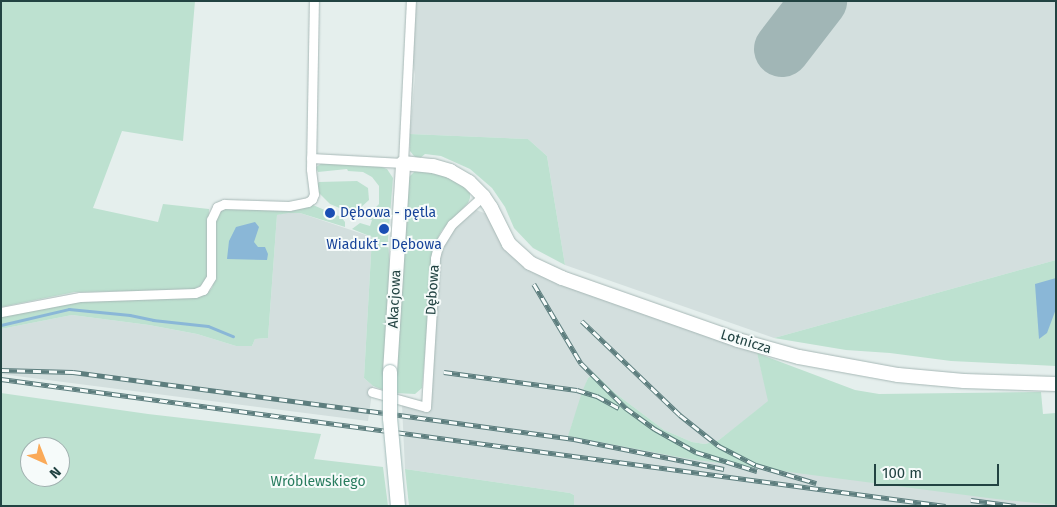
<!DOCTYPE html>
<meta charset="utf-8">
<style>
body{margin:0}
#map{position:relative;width:1057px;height:507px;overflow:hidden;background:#e5efed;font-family:"Fira Sans",sans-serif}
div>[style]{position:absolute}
.built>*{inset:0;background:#d3dfde}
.green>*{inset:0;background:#bde1d0}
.water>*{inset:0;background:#8ab7d7}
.stream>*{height:2.5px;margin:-1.25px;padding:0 1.25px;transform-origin:1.25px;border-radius:1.25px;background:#8ab7d7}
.runway>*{height:56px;margin:-28px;padding:0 28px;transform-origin:28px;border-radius:28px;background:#a1b6b6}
.roads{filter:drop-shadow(0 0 1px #a7b8b6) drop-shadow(0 0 1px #a7b8b6)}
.street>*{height:9px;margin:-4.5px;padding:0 4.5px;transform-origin:4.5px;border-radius:4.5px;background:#fff}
.secondary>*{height:14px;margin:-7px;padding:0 7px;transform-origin:7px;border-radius:7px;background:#fff}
.rail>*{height:4.5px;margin-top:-2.25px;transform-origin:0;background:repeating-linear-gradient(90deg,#f6fbfa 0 8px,#5d7e7e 0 16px);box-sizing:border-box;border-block:1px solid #5d7e7e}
.bridges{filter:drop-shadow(0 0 1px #a3bcba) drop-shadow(0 0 1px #a3bcba)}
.secondary-bridge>*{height:14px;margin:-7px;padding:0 7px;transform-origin:7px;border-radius:7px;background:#fff}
.dots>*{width:14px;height:14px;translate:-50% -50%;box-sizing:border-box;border:2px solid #f6fbfa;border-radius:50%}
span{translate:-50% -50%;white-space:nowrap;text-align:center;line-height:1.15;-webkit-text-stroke:4px #f6fbfa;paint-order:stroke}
.transit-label{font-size:14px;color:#164399}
.left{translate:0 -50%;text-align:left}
.street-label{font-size:14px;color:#224342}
.park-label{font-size:14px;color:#297d5f}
.frame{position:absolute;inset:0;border:2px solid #224342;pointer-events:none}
.north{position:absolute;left:20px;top:437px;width:50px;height:50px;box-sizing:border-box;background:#f6fbfa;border:1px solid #a1b1b0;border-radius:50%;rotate:136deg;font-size:14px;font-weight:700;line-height:20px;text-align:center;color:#224342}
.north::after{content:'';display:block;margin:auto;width:18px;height:22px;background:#faaa58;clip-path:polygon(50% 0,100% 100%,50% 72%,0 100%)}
.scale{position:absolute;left:874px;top:464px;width:125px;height:22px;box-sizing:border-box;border:2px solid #224342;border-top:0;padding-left:6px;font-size:15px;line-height:18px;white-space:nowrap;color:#224342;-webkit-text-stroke:4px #f6fbfa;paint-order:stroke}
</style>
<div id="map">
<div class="built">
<i style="clip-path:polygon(415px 1px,1056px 1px,1056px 260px,774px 338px,565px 265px,547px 156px,528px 139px,410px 134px,415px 75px,412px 56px)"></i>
<i style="clip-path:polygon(476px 210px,487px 214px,498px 237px,560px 281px,757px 353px,769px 401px,719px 440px,705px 444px,692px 442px,664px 430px,615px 393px,594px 373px,588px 378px,570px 430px,1056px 495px,1056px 506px,574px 506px,574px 495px,570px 493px,405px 469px,402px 405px,431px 408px,439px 260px,446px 241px,454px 229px)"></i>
<i style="clip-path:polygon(288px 212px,300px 213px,372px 237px,364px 378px,373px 386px,368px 421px,1px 374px,1px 329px,72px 315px,149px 325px,197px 334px,236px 346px,252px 346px,255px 339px,268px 338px,277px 215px)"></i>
</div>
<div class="green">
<i style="clip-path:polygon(1px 1px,195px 1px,183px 141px,122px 131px,93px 208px,158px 222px,163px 204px,209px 209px,207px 278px,202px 285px,193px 290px,75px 292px,1px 307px)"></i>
<i style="clip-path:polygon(410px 134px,528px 139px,547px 156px,565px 265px,533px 248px,514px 228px,505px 207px,492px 188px,470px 169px,441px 156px,425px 154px,419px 159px,414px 156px,410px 151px)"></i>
<i style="clip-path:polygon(322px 163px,379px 166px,387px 169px,393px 178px,388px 240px,390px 270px,386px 391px,373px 386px,364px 378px,372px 237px,352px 229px,360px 223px,370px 226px,372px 220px,365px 218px,379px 204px,379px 186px,372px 177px,363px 172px,348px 171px,347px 169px,318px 172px,316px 167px)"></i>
<i style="clip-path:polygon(416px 170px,436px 172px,464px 186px,470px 192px,470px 198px,468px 203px,442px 230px,434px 245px,422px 388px,415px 394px,395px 393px,408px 178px)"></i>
<i style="clip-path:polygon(357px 181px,368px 188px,369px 200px,359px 209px,349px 212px,330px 204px,319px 193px,316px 185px,319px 182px)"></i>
<i style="clip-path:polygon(313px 205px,341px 217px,345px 222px,345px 227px,300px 213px,288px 213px,277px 215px,268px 338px,255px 339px,252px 346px,236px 346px,197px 334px,149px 325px,72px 315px,1px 329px,1px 316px,81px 299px,205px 295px,212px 288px,215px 278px,216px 217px,220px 211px,227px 208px,295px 208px)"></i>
<i style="clip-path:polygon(1056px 260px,1056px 366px,951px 361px,890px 353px,846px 350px,774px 338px)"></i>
<i style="clip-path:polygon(757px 353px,855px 390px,879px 394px,1041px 392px,1043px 414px,1056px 413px,1056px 505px,996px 499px,689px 459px,568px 436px,582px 392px,588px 378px,594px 373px,615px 393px,664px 430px,692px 442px,705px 444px,719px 440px,768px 401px)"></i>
<i style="clip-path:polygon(evenodd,1px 393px,148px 414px,321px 434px,314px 459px,383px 467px,388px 506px,1px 506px,1px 393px,30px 447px,60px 447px,60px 477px,30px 477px,30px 447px)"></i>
<i style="clip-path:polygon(405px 469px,570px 493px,574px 495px,574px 506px,409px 506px)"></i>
</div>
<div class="water">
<i style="clip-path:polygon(255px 222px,259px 227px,254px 242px,258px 247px,265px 247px,268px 254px,267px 260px,227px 259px,229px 241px,236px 227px)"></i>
<i style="clip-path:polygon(1056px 278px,1056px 309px,1047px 333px,1039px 339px,1035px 284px)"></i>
</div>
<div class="stream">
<i style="left:1px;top:325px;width:70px;rotate:-13.2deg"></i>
<i style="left:69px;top:309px;width:61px;rotate:5.6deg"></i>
<i style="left:130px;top:315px;width:24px;rotate:12deg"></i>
<i style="left:153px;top:320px;width:55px;rotate:6.2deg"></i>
<i style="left:208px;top:326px;width:27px;rotate:22deg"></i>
</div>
<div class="runway">
<i style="left:782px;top:49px;width:61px;rotate:-52.4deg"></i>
</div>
<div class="roads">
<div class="street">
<i style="left:311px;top:158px;width:92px;rotate:3.1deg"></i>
<i style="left:403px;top:163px;width:162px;rotate:-87.2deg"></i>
<i style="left:1px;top:312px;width:80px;rotate:-10.8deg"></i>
<i style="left:80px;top:297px;width:115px;rotate:-2deg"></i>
<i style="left:195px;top:293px;width:9px;rotate:-21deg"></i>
<i style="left:203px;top:290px;width:15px;rotate:-58deg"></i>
<i style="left:211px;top:277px;width:57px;rotate:-90deg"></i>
<i style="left:211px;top:220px;width:14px;rotate:-65deg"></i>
<i style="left:217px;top:207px;width:8px;rotate:-23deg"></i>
<i style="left:224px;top:204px;width:65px;rotate:1.8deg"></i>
<i style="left:289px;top:206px;width:19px;rotate:-12deg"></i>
<i style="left:308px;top:202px;width:5px;rotate:-37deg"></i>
<i style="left:312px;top:199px;width:5px;rotate:-68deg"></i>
<i style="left:314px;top:194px;width:25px;rotate:-97deg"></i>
<i style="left:311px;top:169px;width:168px;rotate:-89deg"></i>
<i style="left:372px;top:392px;width:56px;rotate:15.5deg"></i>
<i style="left:426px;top:407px;width:149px;rotate:-86.5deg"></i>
<i style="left:435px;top:258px;width:12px;rotate:-76deg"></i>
<i style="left:438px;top:246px;width:26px;rotate:-58deg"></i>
<i style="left:452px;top:224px;width:42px;rotate:-42.1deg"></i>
</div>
<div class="secondary">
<i style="left:390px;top:372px;width:209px;rotate:-86.4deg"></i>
<i style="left:403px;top:163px;width:30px;rotate:6deg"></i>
<i style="left:433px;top:166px;width:18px;rotate:16deg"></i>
<i style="left:450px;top:171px;width:22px;rotate:30deg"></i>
<i style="left:469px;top:182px;width:20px;rotate:45deg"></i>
<i style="left:483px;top:196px;width:14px;rotate:56deg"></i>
<i style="left:491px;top:208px;width:40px;rotate:63.4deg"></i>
<i style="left:509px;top:244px;width:28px;rotate:42deg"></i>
<i style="left:530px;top:263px;width:35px;rotate:25deg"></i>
<i style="left:562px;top:278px;width:187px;rotate:19.4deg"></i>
<i style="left:738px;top:340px;width:63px;rotate:15.6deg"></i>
<i style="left:799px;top:357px;width:101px;rotate:10.3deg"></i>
<i style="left:898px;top:375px;width:66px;rotate:5.2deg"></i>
<i style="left:964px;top:381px;width:92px;rotate:1.9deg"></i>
</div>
</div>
<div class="rail">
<i style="left:534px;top:284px;width:92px;rotate:59.3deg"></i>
<i style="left:581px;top:363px;width:64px;rotate:45deg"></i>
<i style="left:626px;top:408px;width:36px;rotate:36deg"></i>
<i style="left:655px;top:429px;width:47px;rotate:29.3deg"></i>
<i style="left:696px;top:452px;width:64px;rotate:17.3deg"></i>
<i style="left:582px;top:321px;width:136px;rotate:43.8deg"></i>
<i style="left:680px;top:415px;width:50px;rotate:38.5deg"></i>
<i style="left:719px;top:446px;width:42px;rotate:27.2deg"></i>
<i style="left:756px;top:465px;width:63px;rotate:16.7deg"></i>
<i style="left:1px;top:370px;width:72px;rotate:1.6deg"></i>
<i style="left:73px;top:372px;width:300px;rotate:7.5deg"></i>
<i style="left:370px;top:411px;width:206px;rotate:7.8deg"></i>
<i style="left:574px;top:439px;width:153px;rotate:11.3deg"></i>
<i style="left:444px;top:372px;width:134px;rotate:7.7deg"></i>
<i style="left:577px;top:390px;width:21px;rotate:17deg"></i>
<i style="left:597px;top:396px;width:25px;rotate:29deg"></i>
<i style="left:1px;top:379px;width:953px;rotate:7.66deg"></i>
<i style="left:971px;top:500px;width:45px;rotate:7.6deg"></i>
</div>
<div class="bridges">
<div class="secondary-bridge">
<i style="left:390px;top:372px;width:46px;rotate:90deg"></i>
<i style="left:390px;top:418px;width:88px;rotate:84.8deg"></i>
</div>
</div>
<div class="dots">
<i style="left:330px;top:213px;background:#1a4fb4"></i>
<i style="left:384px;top:229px;background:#1a4fb4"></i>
</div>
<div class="transit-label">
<span class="left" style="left:340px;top:213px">Dębowa - pętla</span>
<span style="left:384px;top:245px">Wiadukt - Dębowa</span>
</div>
<div class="street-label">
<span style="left:433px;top:290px;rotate:-86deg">Dębowa</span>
<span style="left:395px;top:299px;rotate:-87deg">Akacjowa</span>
<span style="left:746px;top:342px;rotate:17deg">Lotnicza</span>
</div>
<div class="park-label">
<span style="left:318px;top:482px">Wróblewskiego</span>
</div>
<div class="frame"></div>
<div class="north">N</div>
<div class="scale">100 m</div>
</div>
